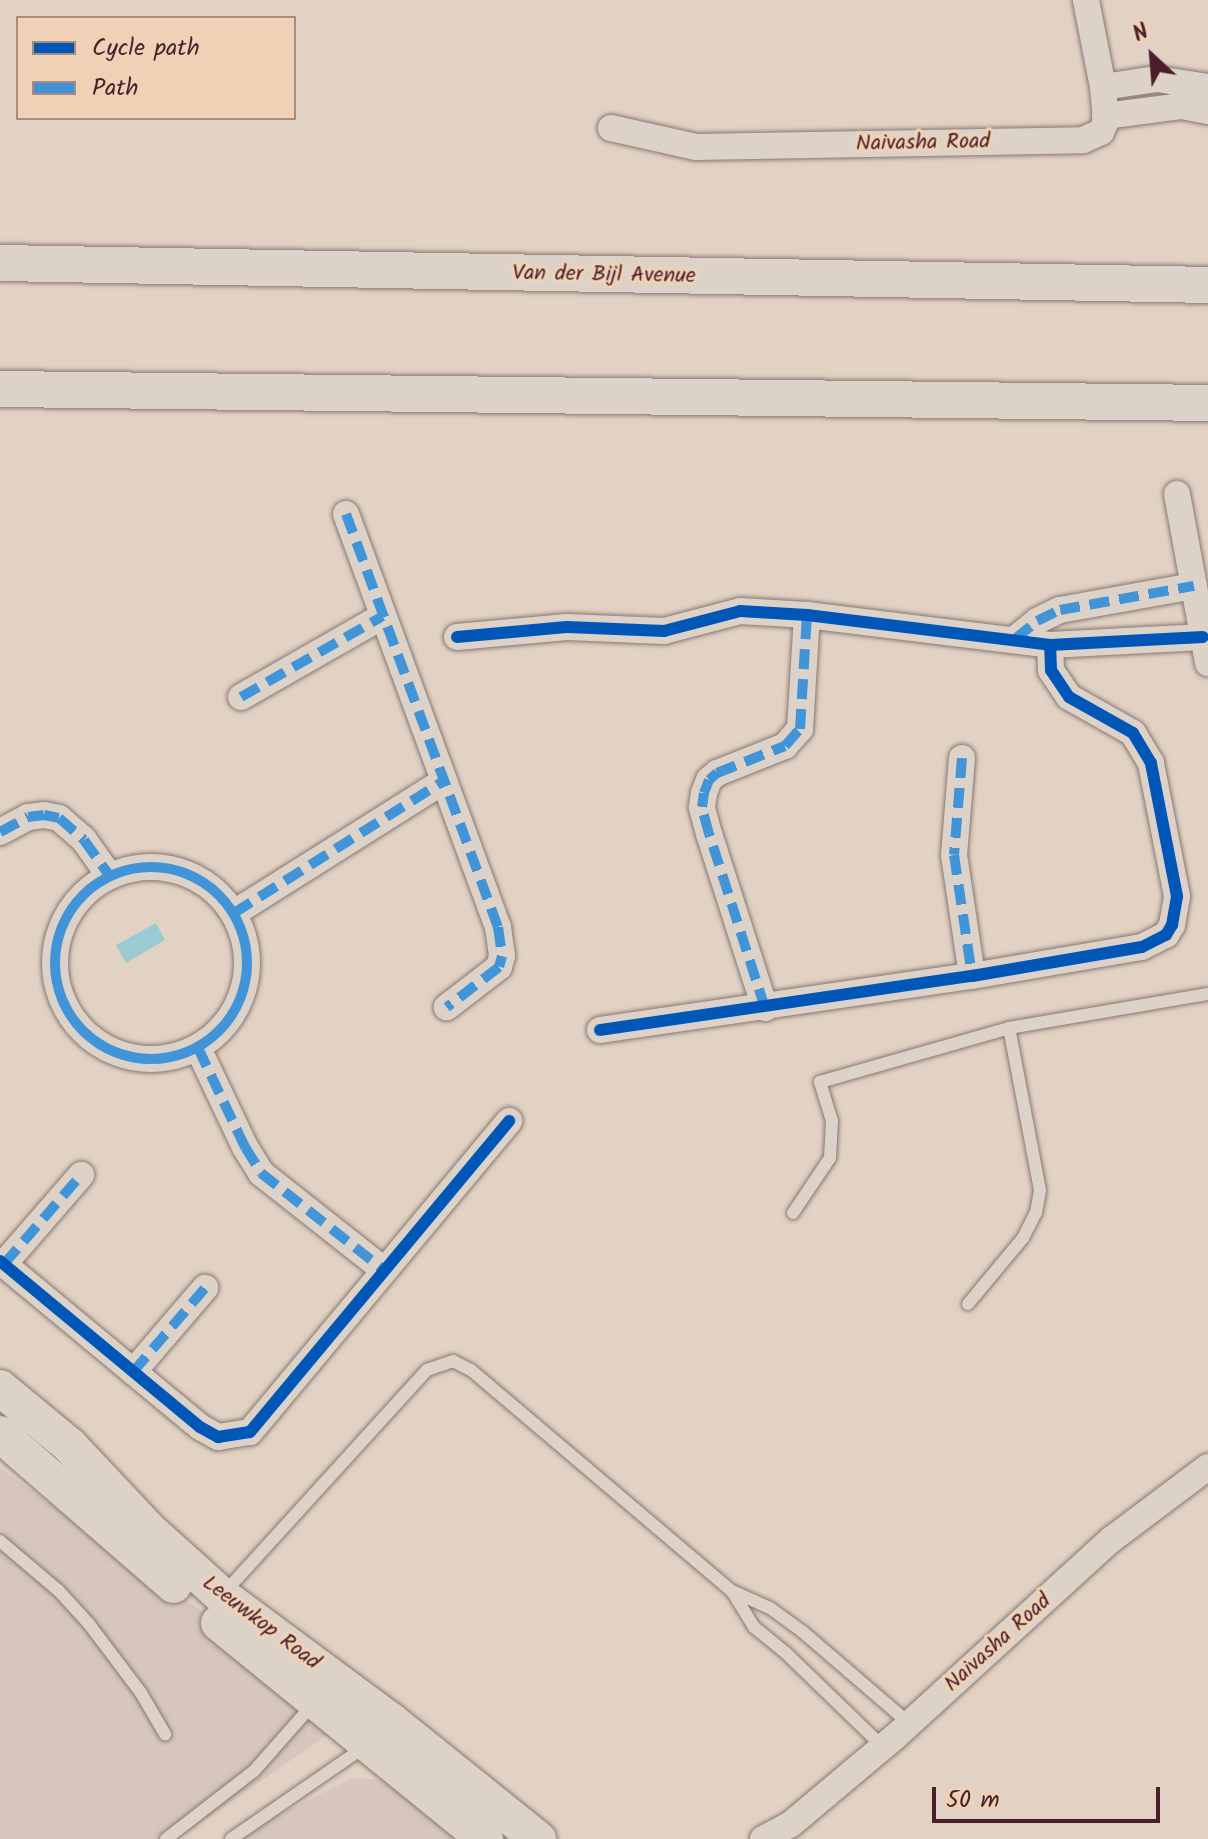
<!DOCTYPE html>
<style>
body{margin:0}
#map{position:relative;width:1208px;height:1839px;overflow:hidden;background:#e2d2c3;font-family:Kalam,sans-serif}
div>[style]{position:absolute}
.built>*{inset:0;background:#d6c6be}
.water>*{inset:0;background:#9acbd2}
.roads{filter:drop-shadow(0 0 2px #877773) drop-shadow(0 0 2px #877773)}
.lane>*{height:12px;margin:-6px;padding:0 6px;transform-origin:6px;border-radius:6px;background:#ddd2c8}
.street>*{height:26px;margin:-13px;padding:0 13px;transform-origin:13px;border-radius:13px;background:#ddd2c8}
.street>.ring{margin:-13px;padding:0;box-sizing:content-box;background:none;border:26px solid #ddd2c8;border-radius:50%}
.secondary>*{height:36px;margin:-18px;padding:0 18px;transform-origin:18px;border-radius:18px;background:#ddd2c8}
.quiet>*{height:10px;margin-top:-5px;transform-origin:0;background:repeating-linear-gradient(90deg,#4194d7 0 20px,transparent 0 30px)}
.quiet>.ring{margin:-5px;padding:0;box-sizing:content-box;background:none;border:10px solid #4194d7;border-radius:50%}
.cycleway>*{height:12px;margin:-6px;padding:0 6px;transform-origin:6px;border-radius:6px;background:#0057b8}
span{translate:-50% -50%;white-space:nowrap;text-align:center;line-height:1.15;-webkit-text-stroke:6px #efd2b6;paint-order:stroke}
.street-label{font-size:22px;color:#4a1f2b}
.legend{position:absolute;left:16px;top:16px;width:280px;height:104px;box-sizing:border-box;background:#efd2b6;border:2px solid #ad8a7e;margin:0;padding:10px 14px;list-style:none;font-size:24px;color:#4a1f2b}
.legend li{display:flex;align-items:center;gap:16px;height:40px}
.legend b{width:40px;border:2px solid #ad8a7e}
.north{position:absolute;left:1112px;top:16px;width:80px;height:80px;-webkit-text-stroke:6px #efd2b6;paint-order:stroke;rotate:334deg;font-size:22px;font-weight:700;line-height:32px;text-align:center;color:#4a1f2b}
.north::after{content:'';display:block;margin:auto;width:28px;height:36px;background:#4a1f2b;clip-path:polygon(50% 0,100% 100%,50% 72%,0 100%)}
.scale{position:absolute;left:932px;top:1787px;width:228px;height:36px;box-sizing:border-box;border:4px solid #4a1f2b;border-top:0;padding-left:10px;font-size:24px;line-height:28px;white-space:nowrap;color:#4a1f2b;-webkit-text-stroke:6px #efd2b6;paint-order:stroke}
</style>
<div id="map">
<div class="built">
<i style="clip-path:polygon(0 1468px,352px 1718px,177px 1839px,0 1839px)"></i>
<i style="clip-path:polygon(352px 1778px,385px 1780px,465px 1839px,232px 1839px)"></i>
</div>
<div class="water">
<i style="clip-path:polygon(156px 923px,165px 940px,126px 963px,116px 945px)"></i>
</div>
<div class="roads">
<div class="lane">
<i style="left:793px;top:1213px;width:66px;rotate:-56.1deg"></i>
<i style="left:830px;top:1158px;width:37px;rotate:-87deg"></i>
<i style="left:832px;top:1121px;width:41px;rotate:-107.1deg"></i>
<i style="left:820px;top:1082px;width:197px;rotate:-15.9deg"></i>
<i style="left:1009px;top:1028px;width:202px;rotate:-9.7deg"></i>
<i style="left:968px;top:1304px;width:86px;rotate:-50.2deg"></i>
<i style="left:1023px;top:1238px;width:28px;rotate:-63deg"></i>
<i style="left:1036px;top:1213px;width:23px;rotate:-80deg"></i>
<i style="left:1040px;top:1190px;width:165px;rotate:-100.8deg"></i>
<i style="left:0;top:1541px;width:77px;rotate:40.3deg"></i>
<i style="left:59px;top:1591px;width:45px;rotate:47.7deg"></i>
<i style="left:89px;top:1624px;width:86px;rotate:53deg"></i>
<i style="left:141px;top:1693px;width:48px;rotate:59.7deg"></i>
<i style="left:732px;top:1591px;width:42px;rotate:58.6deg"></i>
<i style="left:754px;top:1627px;width:41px;rotate:39.1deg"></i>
<i style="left:786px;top:1653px;width:135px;rotate:44.1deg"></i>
<i style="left:224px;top:1593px;width:302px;rotate:-47.7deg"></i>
<i style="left:427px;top:1370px;width:28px;rotate:-19deg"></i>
<i style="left:453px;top:1361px;width:20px;rotate:27deg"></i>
<i style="left:471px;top:1370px;width:342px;rotate:40.3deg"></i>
<i style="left:732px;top:1591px;width:42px;rotate:24.1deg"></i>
<i style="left:770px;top:1608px;width:41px;rotate:36deg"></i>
<i style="left:803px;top:1632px;width:141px;rotate:40.7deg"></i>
<i style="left:166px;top:1839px;width:111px;rotate:-37.7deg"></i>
<i style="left:254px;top:1771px;width:89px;rotate:-48.6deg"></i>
<i style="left:231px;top:1839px;width:164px;rotate:-34.6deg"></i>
</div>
<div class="street">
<i style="left:1103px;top:87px;width:55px;rotate:-8.4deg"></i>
<i style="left:1157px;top:79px;width:52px;rotate:8.9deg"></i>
<i style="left:1105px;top:116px;width:78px;rotate:-7.4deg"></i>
<i style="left:1182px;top:106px;width:26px;rotate:11deg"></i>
<i style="left:611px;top:128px;width:87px;rotate:12.6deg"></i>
<i style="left:696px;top:147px;width:387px;rotate:-1deg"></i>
<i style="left:1083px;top:140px;width:20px;rotate:-24deg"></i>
<i style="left:1101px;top:132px;width:12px;rotate:-66deg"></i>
<i style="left:1106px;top:121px;width:34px;rotate:-95deg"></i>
<i style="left:1103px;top:87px;width:89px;rotate:-101.1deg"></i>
<i style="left:1177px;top:494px;width:172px;rotate:79.6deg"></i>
<i style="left:346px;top:514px;width:440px;rotate:69.8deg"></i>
<i style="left:498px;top:927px;width:29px;rotate:82deg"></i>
<i style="left:502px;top:956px;width:11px;rotate:105deg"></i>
<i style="left:499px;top:967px;width:66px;rotate:142.4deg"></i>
<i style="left:457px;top:637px;width:110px;rotate:-5.2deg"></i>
<i style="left:567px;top:627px;width:97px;rotate:2.4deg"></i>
<i style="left:664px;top:631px;width:79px;rotate:-14.7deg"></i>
<i style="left:740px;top:611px;width:67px;rotate:3.4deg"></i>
<i style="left:807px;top:615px;width:245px;rotate:7deg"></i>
<i style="left:1050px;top:645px;width:153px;rotate:-3deg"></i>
<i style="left:1015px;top:639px;width:28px;rotate:-39deg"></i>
<i style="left:1037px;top:621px;width:25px;rotate:-26deg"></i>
<i style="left:1060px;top:610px;width:136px;rotate:-10.2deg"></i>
<i style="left:241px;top:697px;width:163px;rotate:-29.7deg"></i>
<i style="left:962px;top:758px;width:97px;rotate:94.7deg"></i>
<i style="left:954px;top:855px;width:122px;rotate:81.5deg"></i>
<i style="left:0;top:832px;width:32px;rotate:-28deg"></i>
<i style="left:28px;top:817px;width:16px;rotate:-7deg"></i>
<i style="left:44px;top:815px;width:15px;rotate:11deg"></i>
<i style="left:59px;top:818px;width:33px;rotate:41deg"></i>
<i style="left:84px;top:840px;width:43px;rotate:54.5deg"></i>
<i class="ring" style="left:55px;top:867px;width:166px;height:166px"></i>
<i style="left:234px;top:913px;width:248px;rotate:-32.2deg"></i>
<i style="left:765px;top:1008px;width:183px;rotate:-107.8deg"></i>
<i style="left:709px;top:834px;width:28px;rotate:-105deg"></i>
<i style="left:702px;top:807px;width:14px;rotate:-82deg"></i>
<i style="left:704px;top:793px;width:14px;rotate:-69deg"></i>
<i style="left:709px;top:780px;width:11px;rotate:-41deg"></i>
<i style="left:717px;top:773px;width:73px;rotate:-21.7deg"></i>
<i style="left:785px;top:746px;width:23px;rotate:-49deg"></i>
<i style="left:800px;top:729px;width:114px;rotate:-86.5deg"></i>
<i style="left:600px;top:1030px;width:376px;rotate:-8.3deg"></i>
<i style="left:972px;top:976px;width:172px;rotate:-9.7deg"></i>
<i style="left:1142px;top:947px;width:27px;rotate:-27deg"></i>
<i style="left:1166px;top:935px;width:12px;rotate:-59deg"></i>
<i style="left:1172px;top:925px;width:29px;rotate:-80deg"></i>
<i style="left:1177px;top:896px;width:136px;rotate:-101.1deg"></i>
<i style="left:1151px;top:763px;width:35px;rotate:-121deg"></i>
<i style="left:1133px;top:733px;width:73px;rotate:-150.6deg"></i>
<i style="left:1069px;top:697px;width:32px;rotate:-124deg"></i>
<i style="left:1051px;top:670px;width:25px;rotate:-92deg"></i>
<i style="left:198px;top:1048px;width:110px;rotate:64.6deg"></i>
<i style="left:245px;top:1147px;width:31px;rotate:58deg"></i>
<i style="left:261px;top:1173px;width:157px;rotate:38.3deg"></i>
<i style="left:0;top:1261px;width:260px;rotate:39.7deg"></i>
<i style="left:200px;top:1427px;width:21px;rotate:29deg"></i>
<i style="left:218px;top:1437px;width:32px;rotate:-9deg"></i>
<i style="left:250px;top:1432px;width:405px;rotate:-50.2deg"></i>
<i style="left:4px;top:1264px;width:118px;rotate:-49.1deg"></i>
<i style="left:133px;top:1372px;width:111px;rotate:-49.4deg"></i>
<i style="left:763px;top:1839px;width:32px;rotate:-28deg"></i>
<i style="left:791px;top:1824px;width:138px;rotate:-40deg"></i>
<i style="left:897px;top:1735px;width:291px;rotate:-42.4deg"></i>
<i style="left:1112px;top:1539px;width:120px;rotate:-36.9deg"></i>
</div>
<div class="secondary">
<i style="left:0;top:263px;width:1208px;rotate:1.04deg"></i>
<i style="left:0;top:389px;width:1208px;rotate:0.66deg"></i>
<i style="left:0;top:1388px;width:91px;rotate:39.6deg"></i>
<i style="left:70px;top:1446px;width:115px;rotate:46.8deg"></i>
<i style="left:149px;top:1530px;width:98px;rotate:42.1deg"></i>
<i style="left:222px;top:1596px;width:210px;rotate:36.5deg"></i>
<i style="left:391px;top:1721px;width:189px;rotate:38.8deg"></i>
<i style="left:0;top:1434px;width:230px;rotate:41deg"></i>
<i style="left:219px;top:1623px;width:343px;rotate:39.1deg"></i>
</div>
</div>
<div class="quiet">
<i style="left:346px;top:514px;width:440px;rotate:69.8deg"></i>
<i style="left:498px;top:927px;width:29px;rotate:82deg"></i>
<i style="left:502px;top:956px;width:11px;rotate:105deg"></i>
<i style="left:499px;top:967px;width:66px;rotate:142.4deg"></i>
<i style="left:1015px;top:639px;width:28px;rotate:-39deg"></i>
<i style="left:1037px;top:621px;width:25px;rotate:-26deg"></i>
<i style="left:1060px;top:610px;width:136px;rotate:-10.2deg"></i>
<i style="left:241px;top:697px;width:163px;rotate:-29.7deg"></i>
<i style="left:962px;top:758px;width:97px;rotate:94.7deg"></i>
<i style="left:954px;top:855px;width:122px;rotate:81.5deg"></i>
<i style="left:0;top:832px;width:32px;rotate:-28deg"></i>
<i style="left:28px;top:817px;width:16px;rotate:-7deg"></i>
<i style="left:44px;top:815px;width:15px;rotate:11deg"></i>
<i style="left:59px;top:818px;width:33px;rotate:41deg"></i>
<i style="left:84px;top:840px;width:43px;rotate:54.5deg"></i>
<i class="ring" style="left:55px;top:867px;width:182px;height:182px"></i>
<i style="left:234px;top:913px;width:248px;rotate:-32.2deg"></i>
<i style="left:765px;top:1008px;width:183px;rotate:-107.8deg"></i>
<i style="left:709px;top:834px;width:28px;rotate:-105deg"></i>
<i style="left:702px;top:807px;width:14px;rotate:-82deg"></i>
<i style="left:704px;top:793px;width:14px;rotate:-69deg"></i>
<i style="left:709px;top:780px;width:11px;rotate:-41deg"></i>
<i style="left:717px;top:773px;width:73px;rotate:-21.7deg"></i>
<i style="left:785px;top:746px;width:23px;rotate:-49deg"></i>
<i style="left:800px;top:729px;width:114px;rotate:-86.5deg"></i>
<i style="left:198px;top:1048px;width:110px;rotate:64.6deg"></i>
<i style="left:245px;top:1147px;width:31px;rotate:58deg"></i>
<i style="left:261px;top:1173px;width:157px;rotate:38.3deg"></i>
<i style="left:4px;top:1264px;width:118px;rotate:-49.1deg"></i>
<i style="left:133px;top:1372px;width:111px;rotate:-49.4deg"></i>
</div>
<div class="cycleway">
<i style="left:457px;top:637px;width:110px;rotate:-5.2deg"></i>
<i style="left:567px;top:627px;width:97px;rotate:2.4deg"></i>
<i style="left:664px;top:631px;width:79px;rotate:-14.7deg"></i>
<i style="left:740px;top:611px;width:67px;rotate:3.4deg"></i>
<i style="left:807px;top:615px;width:245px;rotate:7deg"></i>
<i style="left:1050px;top:645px;width:153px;rotate:-3deg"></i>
<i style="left:600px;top:1030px;width:376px;rotate:-8.3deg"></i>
<i style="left:972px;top:976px;width:172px;rotate:-9.7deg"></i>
<i style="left:1142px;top:947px;width:27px;rotate:-27deg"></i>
<i style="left:1166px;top:935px;width:12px;rotate:-59deg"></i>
<i style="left:1172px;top:925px;width:29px;rotate:-80deg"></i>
<i style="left:1177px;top:896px;width:136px;rotate:-101.1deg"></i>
<i style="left:1151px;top:763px;width:35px;rotate:-121deg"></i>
<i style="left:1133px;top:733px;width:73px;rotate:-150.6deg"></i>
<i style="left:1069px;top:697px;width:32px;rotate:-124deg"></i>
<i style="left:1051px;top:670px;width:25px;rotate:-92deg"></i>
<i style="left:0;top:1261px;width:260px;rotate:39.7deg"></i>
<i style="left:200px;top:1427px;width:21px;rotate:29deg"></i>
<i style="left:218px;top:1437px;width:32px;rotate:-9deg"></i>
<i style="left:250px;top:1432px;width:405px;rotate:-50.2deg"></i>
</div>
<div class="street-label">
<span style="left:923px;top:143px;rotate:-1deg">Naivasha Road</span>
<span style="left:604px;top:275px;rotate:1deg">Van der Bijl Avenue</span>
<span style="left:261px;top:1623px;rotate:37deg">Leeuwkop Road</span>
<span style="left:998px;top:1643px;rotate:-42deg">Naivasha Road</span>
</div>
<ul class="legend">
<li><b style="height:10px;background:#0057b8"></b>Cycle path</li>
<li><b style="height:10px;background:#4194d7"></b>Path</li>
</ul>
<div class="north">N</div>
<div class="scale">50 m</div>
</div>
